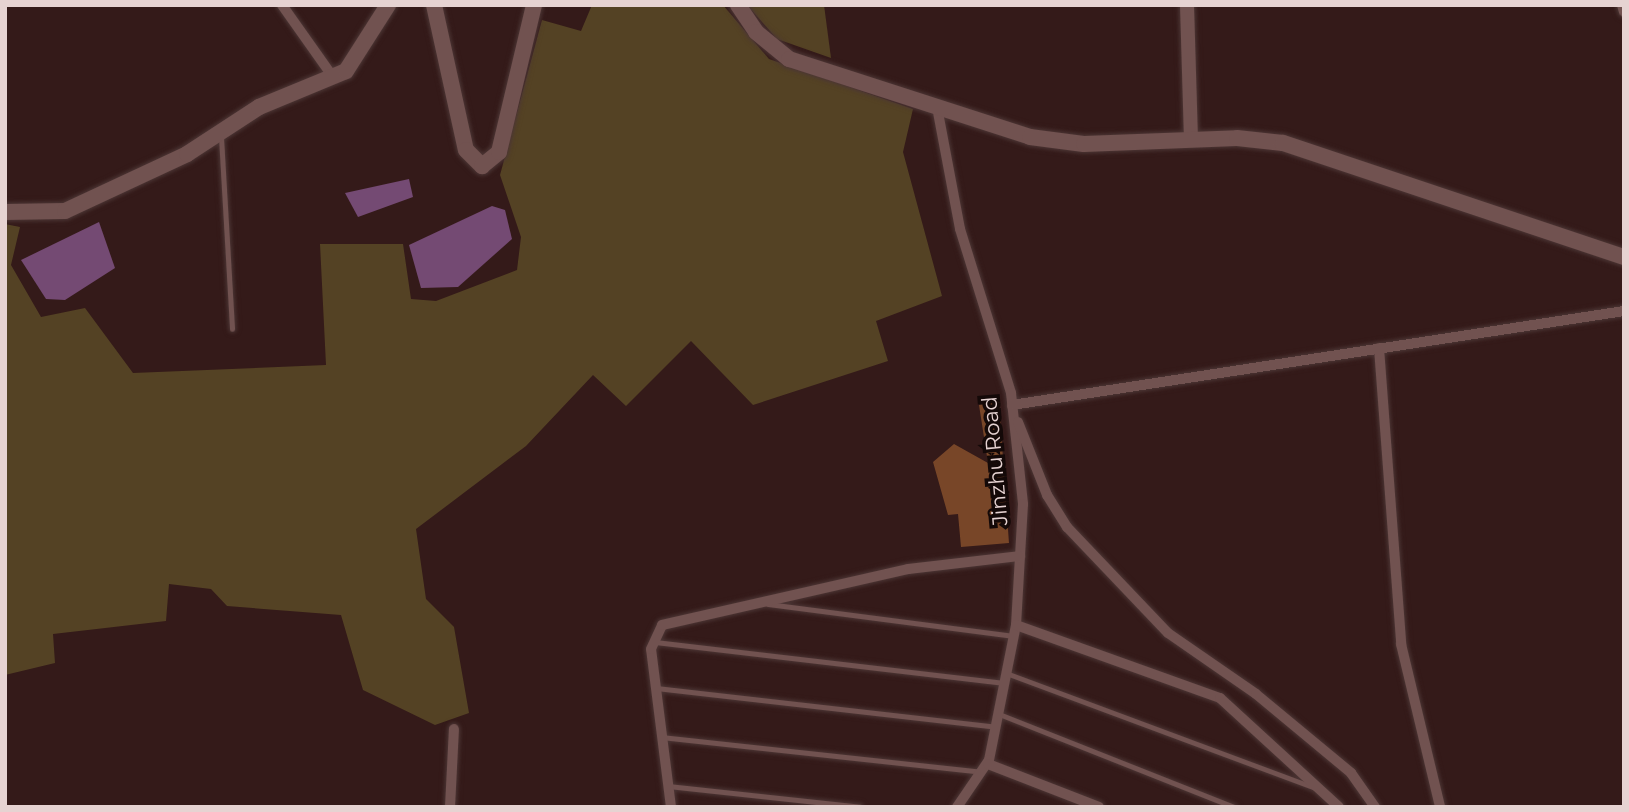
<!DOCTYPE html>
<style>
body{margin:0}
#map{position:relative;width:1629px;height:812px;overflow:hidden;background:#341a19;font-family:Montserrat,sans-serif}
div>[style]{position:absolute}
.green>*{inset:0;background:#544224}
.water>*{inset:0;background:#744a73}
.building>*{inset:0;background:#784628}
.roads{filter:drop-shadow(0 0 2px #4c3635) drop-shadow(0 0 2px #4c3635)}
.service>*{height:5px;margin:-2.5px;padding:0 2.5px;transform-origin:2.5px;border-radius:2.5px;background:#715250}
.minor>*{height:10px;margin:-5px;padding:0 5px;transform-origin:5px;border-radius:5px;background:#715250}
.tertiary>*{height:14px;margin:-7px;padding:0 7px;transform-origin:7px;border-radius:7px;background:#715250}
.secondary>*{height:16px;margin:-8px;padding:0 8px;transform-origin:8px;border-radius:8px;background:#715250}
span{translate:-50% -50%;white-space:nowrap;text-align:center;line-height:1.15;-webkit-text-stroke:7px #140908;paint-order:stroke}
.street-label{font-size:21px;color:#e6d3d2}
.frame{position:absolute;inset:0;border:7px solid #e6d3d2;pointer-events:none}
</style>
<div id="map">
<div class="green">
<i style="clip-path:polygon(592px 5px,723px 5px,769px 59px,913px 109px,903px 152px,942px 296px,876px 321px,888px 361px,753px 405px,691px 341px,626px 406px,593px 375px,526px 446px,416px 529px,426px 599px,454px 627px,469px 713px,435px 725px,363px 690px,341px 615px,227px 606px,211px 589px,169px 584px,166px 621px,53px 634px,55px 663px,5px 675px,5px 224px,20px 227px,11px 265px,41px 317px,85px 308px,133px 373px,326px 365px,320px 244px,403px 244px,411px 299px,436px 301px,517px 270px,521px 237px,500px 175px,542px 20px,581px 31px)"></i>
<i style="clip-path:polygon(747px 5px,824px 5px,831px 58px,777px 39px)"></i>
</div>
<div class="water">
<i style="clip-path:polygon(409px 179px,413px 197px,358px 217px,345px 193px)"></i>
<i style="clip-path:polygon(492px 206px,505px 210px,512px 239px,458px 287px,421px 288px,409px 245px)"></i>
<i style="clip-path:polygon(99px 222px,115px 268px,65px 300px,46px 299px,21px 260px)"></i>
</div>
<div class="building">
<i style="clip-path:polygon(999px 402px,1009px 543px,961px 547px,958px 514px,948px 515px,933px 462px,954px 444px,988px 463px,979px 405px)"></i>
</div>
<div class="roads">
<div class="service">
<i style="left:221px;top:137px;width:192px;rotate:86.7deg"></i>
<i style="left:768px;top:604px;width:248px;rotate:7.4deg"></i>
<i style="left:655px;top:642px;width:352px;rotate:6.7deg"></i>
<i style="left:1006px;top:673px;width:330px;rotate:20.4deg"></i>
<i style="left:656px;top:688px;width:342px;rotate:6.5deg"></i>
<i style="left:999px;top:714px;width:253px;rotate:21.6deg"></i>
<i style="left:661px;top:737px;width:322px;rotate:6.2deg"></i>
<i style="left:668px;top:786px;width:193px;rotate:6.2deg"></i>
</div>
<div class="minor">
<i style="left:282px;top:5px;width:88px;rotate:54.7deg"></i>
<i style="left:1622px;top:5px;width:7px;rotate:74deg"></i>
<i style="left:937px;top:107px;width:124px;rotate:79.3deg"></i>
<i style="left:960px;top:229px;width:172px;rotate:72.7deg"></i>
<i style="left:1011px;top:393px;width:112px;rotate:83.8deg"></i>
<i style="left:1023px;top:504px;width:121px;rotate:93.3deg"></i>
<i style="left:1016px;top:625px;width:138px;rotate:101.3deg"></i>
<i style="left:989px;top:760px;width:57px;rotate:124.2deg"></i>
<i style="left:1379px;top:348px;width:297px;rotate:85.7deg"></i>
<i style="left:1401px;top:644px;width:168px;rotate:76.5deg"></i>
<i style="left:1012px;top:405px;width:619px;rotate:-8.73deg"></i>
<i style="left:1018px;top:422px;width:79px;rotate:68.3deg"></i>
<i style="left:1047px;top:495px;width:38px;rotate:58deg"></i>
<i style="left:1067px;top:527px;width:146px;rotate:46.4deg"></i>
<i style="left:1168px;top:633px;width:107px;rotate:34.7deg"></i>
<i style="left:1256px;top:694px;width:124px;rotate:39.7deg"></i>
<i style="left:1351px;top:773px;width:42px;rotate:54.8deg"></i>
<i style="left:1016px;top:625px;width:217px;rotate:19.7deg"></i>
<i style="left:1220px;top:698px;width:161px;rotate:42.5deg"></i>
<i style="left:988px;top:764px;width:119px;rotate:21.2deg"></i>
<i style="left:450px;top:807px;width:78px;rotate:-87.1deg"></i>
<i style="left:671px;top:807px;width:159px;rotate:-97.2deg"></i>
<i style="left:651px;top:649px;width:26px;rotate:-65deg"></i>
<i style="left:662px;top:625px;width:253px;rotate:-12.8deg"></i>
<i style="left:909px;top:569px;width:112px;rotate:-6.7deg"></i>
</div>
<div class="tertiary">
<i style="left:1187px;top:5px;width:135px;rotate:88.3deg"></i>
</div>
<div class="secondary">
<i style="left:434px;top:5px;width:148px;rotate:77.6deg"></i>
<i style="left:466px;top:150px;width:23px;rotate:45deg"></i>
<i style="left:482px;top:166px;width:22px;rotate:-39deg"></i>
<i style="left:499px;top:152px;width:151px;rotate:-76.6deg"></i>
<i style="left:738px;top:5px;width:32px;rotate:56deg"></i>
<i style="left:756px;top:32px;width:43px;rotate:39.3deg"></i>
<i style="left:789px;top:59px;width:253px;rotate:17.9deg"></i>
<i style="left:1030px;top:137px;width:54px;rotate:7.4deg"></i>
<i style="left:1084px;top:144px;width:153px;rotate:-2.2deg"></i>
<i style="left:1237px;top:138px;width:46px;rotate:6.2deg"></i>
<i style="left:1283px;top:143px;width:360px;rotate:18.5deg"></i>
<i style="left:5px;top:212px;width:60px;rotate:-1deg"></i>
<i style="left:65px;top:211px;width:135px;rotate:-25deg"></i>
<i style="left:187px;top:154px;width:86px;rotate:-33.1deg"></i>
<i style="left:259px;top:107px;width:94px;rotate:-22.5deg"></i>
<i style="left:346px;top:71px;width:78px;rotate:-57.5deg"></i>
</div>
</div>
<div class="street-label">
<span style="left:995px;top:461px;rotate:-95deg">Jinzhu Road</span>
</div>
<div class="frame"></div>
</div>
